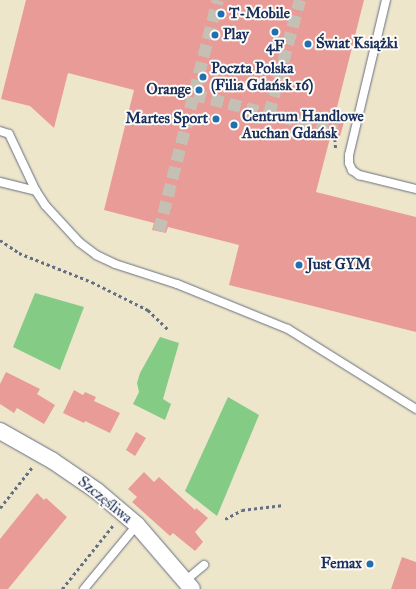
<!DOCTYPE html>
<meta charset="utf-8">
<style>
body{margin:0}
#map{position:relative;width:416px;height:589px;overflow:hidden;background:#eee6ca;font-family:"IM FELL Great Primer",serif}
div>[style]{position:absolute}
.green>*{inset:0;background:#84cb86}
.building>*{inset:0;background:#e99c97}
.pedestrian-tunnel>*{height:12px;margin-top:-6px;transform-origin:0;background:repeating-linear-gradient(90deg,#c4c1b4 0 12px,transparent 0 18px)}
.path>*{height:2.5px;margin-top:-1.25px;transform-origin:0;background:repeating-linear-gradient(90deg,#656f84 0 3px,transparent 0 6px)}
.roads{filter:drop-shadow(0 0 1px #656f84) drop-shadow(0 0 1px #656f84)}
.service>*{height:8px;margin:-4px;padding:0 4px;transform-origin:4px;border-radius:4px;background:#fff}
.minor>*{height:16px;margin:-8px;padding:0 8px;transform-origin:8px;border-radius:8px;background:#fff}
.dots>*{width:11px;height:11px;translate:-50% -50%;box-sizing:border-box;border:2px solid #fdfcf7;border-radius:50%}
span{translate:-50% -50%;white-space:nowrap;text-align:center;line-height:1.15;-webkit-text-stroke:4px #fdfcf7;paint-order:stroke}
.poi-label{font-size:15px;color:#1b2f5e;font-weight:700}
.left{translate:0 -50%;text-align:left}
.right{translate:-100% -50%;text-align:right}
.street-label{font-size:15px;color:#1b2f5e}
</style>
<div id="map">
<div class="green">
<i style="clip-path:polygon(35px 293px,84px 307px,60px 370px,13px 347px)"></i>
<i style="clip-path:polygon(160px 337px,179px 343px,163px 399px,171px 404px,165px 420px,133px 404px,139px 392px,137px 383px,140px 373px)"></i>
<i style="clip-path:polygon(228px 397px,259px 415px,217px 516px,185px 491px)"></i>
</div>
<div class="building">
<i style="clip-path:polygon(26px 0,364px 0,334px 119px,344px 122px,339px 140px,330px 138px,316px 192px,416px 217px,416px 332px,229px 285px,239px 245px,168px 227px,166px 233px,152px 230px,154px 223px,104px 210px,134px 90px,68px 73px,54px 128px,30px 106px,1px 99px)"></i>
<i style="clip-path:polygon(6px 372px,40px 389px,37px 394px,55px 405px,44px 424px,17px 408px,14px 413px,0 404px,0 384px)"></i>
<i style="clip-path:polygon(74px 390px,83px 395px,85px 392px,96px 397px,94px 401px,120px 413px,110px 433px,85px 421px,84px 423px,63px 413px)"></i>
<i style="clip-path:polygon(136px 432px,146px 438px,135px 456px,126px 450px)"></i>
<i style="clip-path:polygon(144px 472px,154px 482px,159px 477px,195px 510px,196px 508px,208px 518px,195px 532px,203px 542px,195px 551px,173px 533px,170px 536px,132px 502px,137px 497px,128px 489px)"></i>
<i style="clip-path:polygon(37px 493px,44px 500px,46px 498px,67px 517px,8px 589px,0 589px,0 539px)"></i>
<i style="clip-path:polygon(402px 557px,416px 562px,416px 589px,391px 589px)"></i>
</div>
<div class="pedestrian-tunnel">
<i style="left:194px;top:95px;width:147px;rotate:14.1deg"></i>
<i style="left:269px;top:114px;width:118px;rotate:-74.8deg"></i>
<i style="left:159px;top:231px;width:238px;rotate:-75.7deg"></i>
</div>
<div class="path">
<i style="left:339px;top:121px;width:11px;rotate:-75deg"></i>
<i style="left:335px;top:139px;width:11px;rotate:85deg"></i>
<i style="left:0;top:240px;width:23px;rotate:34deg"></i>
<i style="left:19px;top:253px;width:79px;rotate:21.7deg"></i>
<i style="left:92px;top:282px;width:63px;rotate:26.6deg"></i>
<i style="left:148px;top:310px;width:28px;rotate:44deg"></i>
<i style="left:0;top:508px;width:53px;rotate:-51.8deg"></i>
<i style="left:225px;top:519px;width:19px;rotate:-28deg"></i>
<i style="left:242px;top:510px;width:42px;rotate:-6.8deg"></i>
<i style="left:62px;top:589px;width:83px;rotate:-51.3deg"></i>
</div>
<div class="roads">
<div class="service">
<i style="left:386px;top:0;width:159px;rotate:103.4deg"></i>
<i style="left:349px;top:155px;width:8px;rotate:90deg"></i>
<i style="left:349px;top:163px;width:8px;rotate:67deg"></i>
<i style="left:352px;top:170px;width:9px;rotate:36deg"></i>
<i style="left:359px;top:175px;width:59px;rotate:13.8deg"></i>
<i style="left:0;top:131px;width:9px;rotate:18deg"></i>
<i style="left:9px;top:134px;width:63px;rotate:64.7deg"></i>
<i style="left:0;top:182px;width:37px;rotate:14deg"></i>
<i style="left:36px;top:191px;width:17px;rotate:57deg"></i>
<i style="left:45px;top:205px;width:50px;rotate:47.4deg"></i>
<i style="left:79px;top:242px;width:21px;rotate:37deg"></i>
<i style="left:96px;top:255px;width:21px;rotate:25deg"></i>
<i style="left:115px;top:264px;width:65px;rotate:17.9deg"></i>
<i style="left:177px;top:284px;width:120px;rotate:22.1deg"></i>
<i style="left:288px;top:329px;width:151px;rotate:32deg"></i>
<i style="left:185px;top:581px;width:25px;rotate:-40deg"></i>
<i style="left:84px;top:589px;width:83px;rotate:-50.4deg"></i>
</div>
<div class="minor">
<i style="left:0;top:431px;width:61px;rotate:29.5deg"></i>
<i style="left:53px;top:461px;width:53px;rotate:34.3deg"></i>
<i style="left:97px;top:491px;width:52px;rotate:40.4deg"></i>
<i style="left:137px;top:525px;width:84px;rotate:49.3deg"></i>
</div>
</div>
<div class="dots">
<i style="left:221px;top:14px;background:#1f6fb2"></i>
<i style="left:275px;top:32px;background:#1f6fb2"></i>
<i style="left:215px;top:35px;background:#1f6fb2"></i>
<i style="left:308px;top:44px;background:#1f6fb2"></i>
<i style="left:203px;top:77px;background:#1f6fb2"></i>
<i style="left:199px;top:90px;background:#1f6fb2"></i>
<i style="left:216px;top:119px;background:#1f6fb2"></i>
<i style="left:234px;top:125px;background:#1f6fb2"></i>
<i style="left:299px;top:265px;background:#1f6fb2"></i>
<i style="left:370px;top:564px;background:#1f6fb2"></i>
</div>
<div class="poi-label">
<span class="left" style="left:229px;top:14px">T-Mobile</span>
<span class="left" style="left:223px;top:35px">Play</span>
<span class="left" style="left:316px;top:44px">Świat Książki</span>
<span style="left:275px;top:47px">4F</span>
<span class="left" style="left:211px;top:77px">Poczta Polska<br>(Filia Gdańsk 16)</span>
<span class="right" style="left:191px;top:90px">Orange</span>
<span class="left" style="left:242px;top:125px">Centrum Handlowe<br>Auchan Gdańsk</span>
<span class="right" style="left:208px;top:119px">Martes Sport</span>
<span class="left" style="left:307px;top:265px">Just GYM</span>
<span class="right" style="left:362px;top:564px">Femax</span>
</div>
<div class="street-label">
<span style="left:105px;top:500px;rotate:39deg">Szczęśliwa</span>
</div>
</div>
